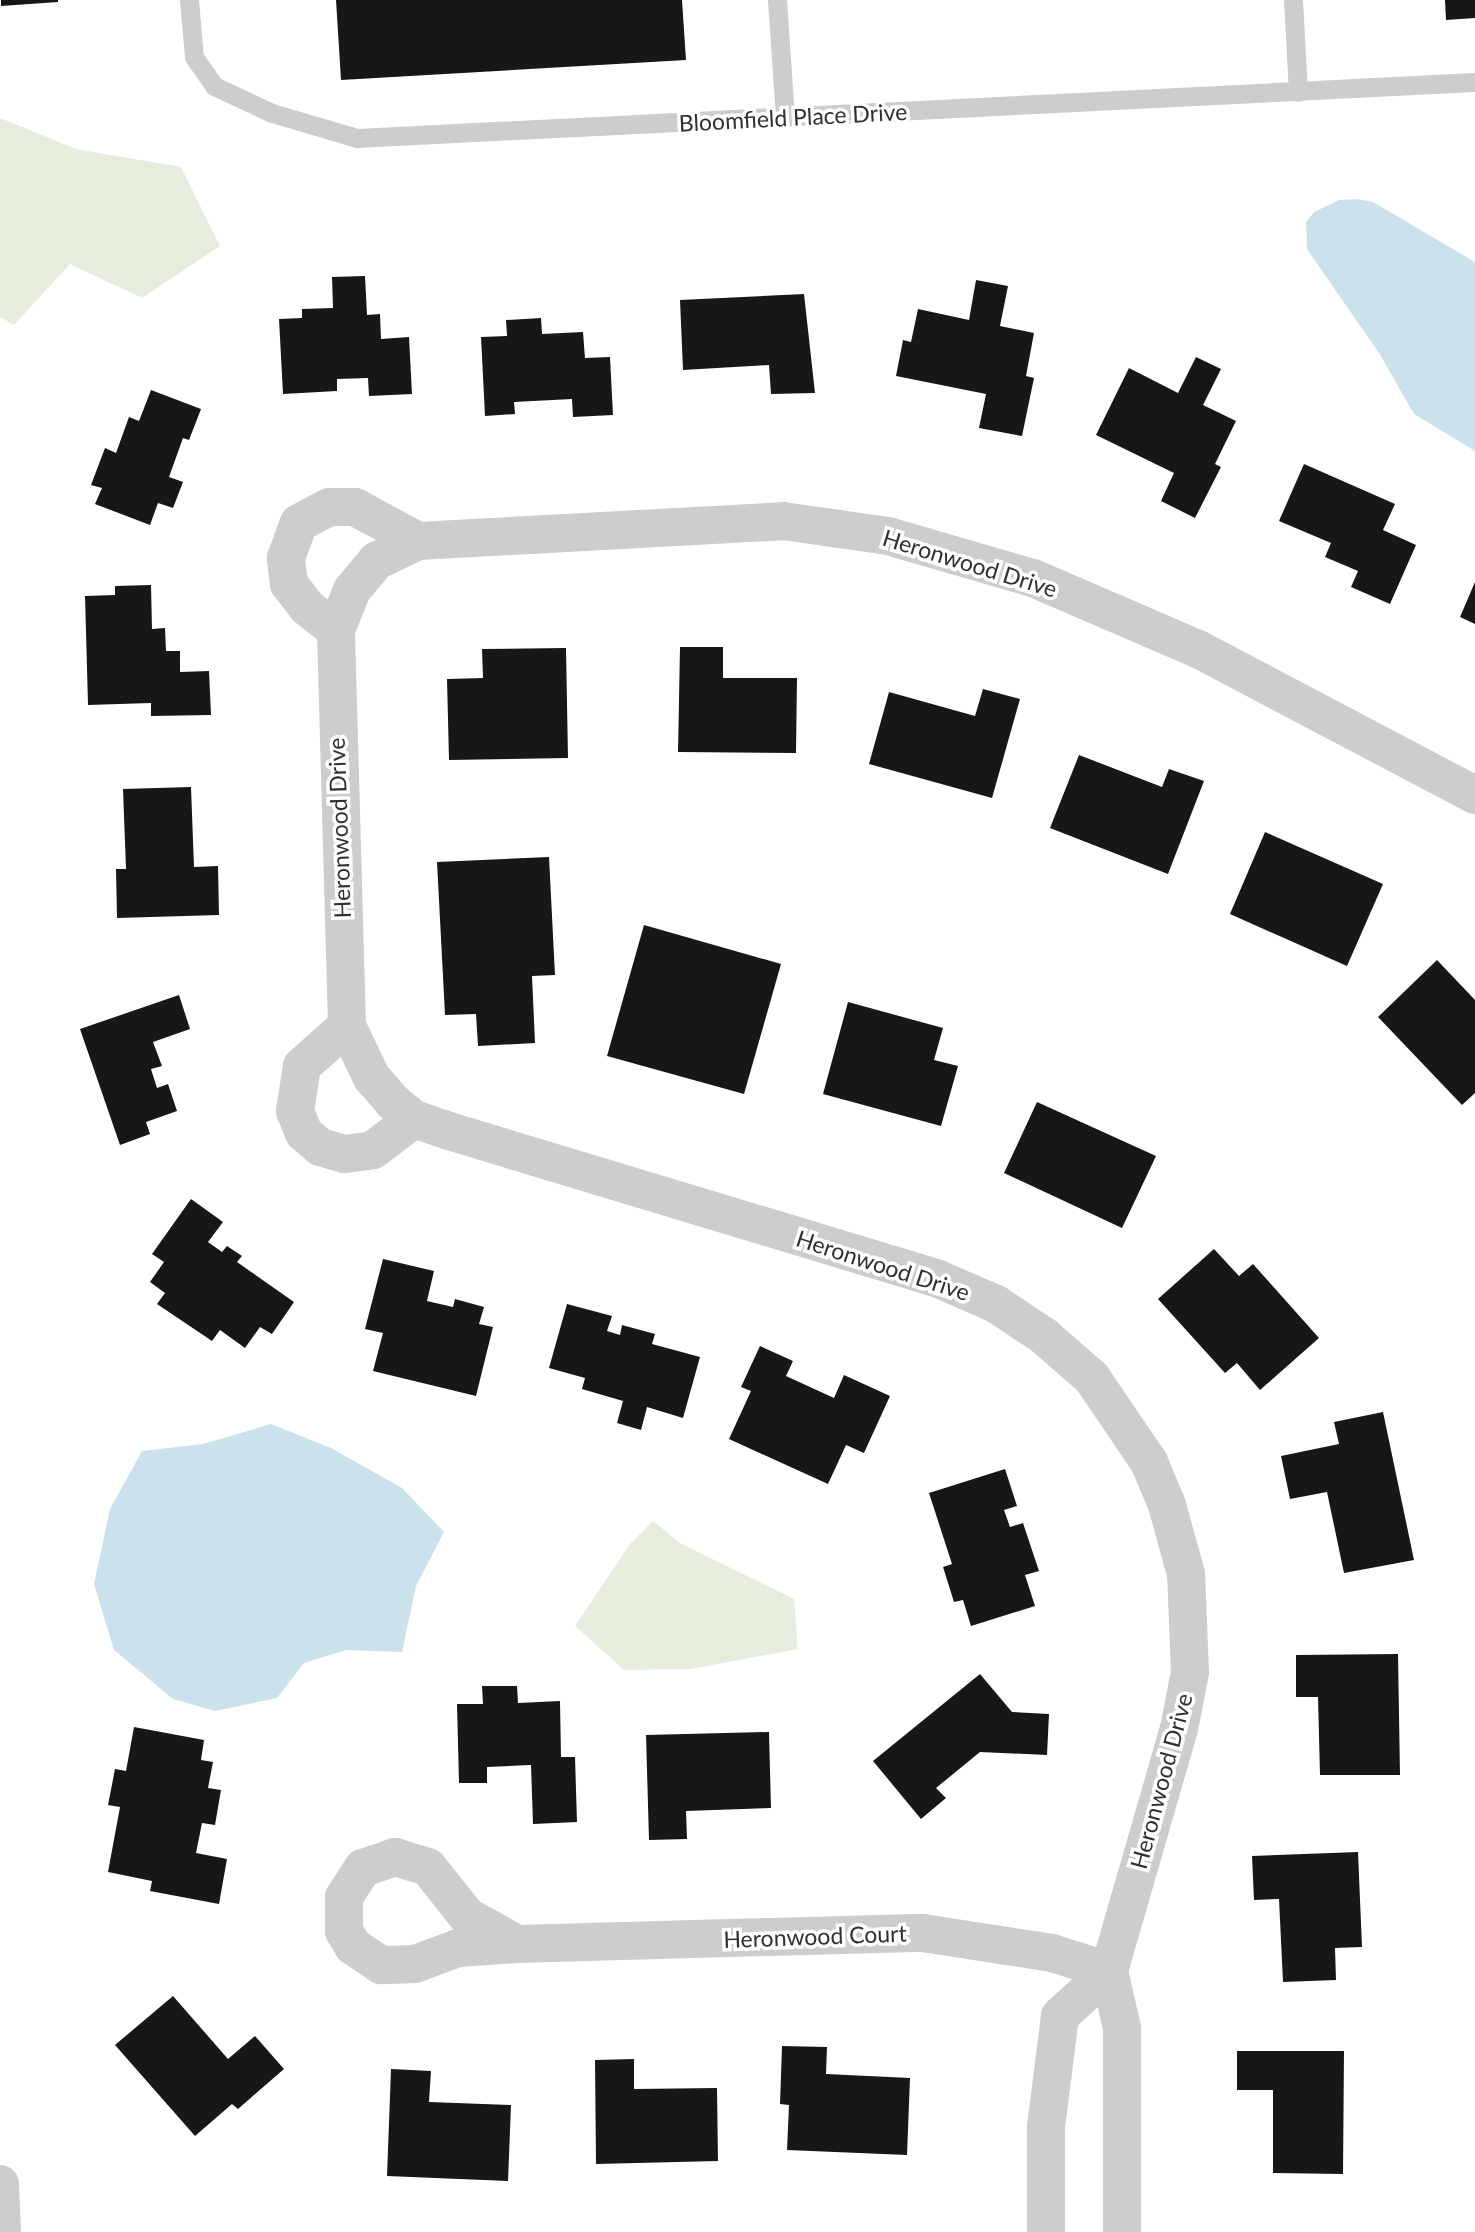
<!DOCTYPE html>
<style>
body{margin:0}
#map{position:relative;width:1475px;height:2232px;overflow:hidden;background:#fff;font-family:Lato,sans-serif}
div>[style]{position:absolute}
.green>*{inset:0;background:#e7edde}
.water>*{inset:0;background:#cbe2ec}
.building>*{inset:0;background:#171717}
.lane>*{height:19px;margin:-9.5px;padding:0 9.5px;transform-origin:9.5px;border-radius:9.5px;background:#cdcdcd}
.street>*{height:38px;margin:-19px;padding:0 19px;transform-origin:19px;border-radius:19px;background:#cdcdcd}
span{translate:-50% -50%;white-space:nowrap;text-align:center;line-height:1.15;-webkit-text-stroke:7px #fff;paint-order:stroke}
.street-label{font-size:23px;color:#303030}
</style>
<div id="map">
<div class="green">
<i style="clip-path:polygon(0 118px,76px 149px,181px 167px,220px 246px,142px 298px,70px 264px,14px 325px,0 317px)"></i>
<i style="clip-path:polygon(653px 1521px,680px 1543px,794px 1599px,798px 1649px,691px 1669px,624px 1670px,575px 1626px,630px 1544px)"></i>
</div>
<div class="water">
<i style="clip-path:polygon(1357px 199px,1373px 202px,1475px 262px,1475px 451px,1414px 414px,1379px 353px,1307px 249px,1306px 222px,1314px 212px,1339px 200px)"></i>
<i style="clip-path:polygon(271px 1424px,331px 1448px,402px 1488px,444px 1532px,416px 1586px,402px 1652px,346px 1650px,304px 1663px,277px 1698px,215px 1711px,173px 1699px,114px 1650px,94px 1584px,110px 1509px,142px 1451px,203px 1444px)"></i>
</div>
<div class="building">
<i style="clip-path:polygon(1px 0,58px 0,58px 2px,1px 6px)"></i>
<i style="clip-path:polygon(336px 0,682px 0,686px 60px,341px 80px)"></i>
<i style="clip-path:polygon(1445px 0,1475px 0,1475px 18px,1446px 20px)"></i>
<i style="clip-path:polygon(365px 276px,367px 315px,380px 314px,381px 339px,409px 337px,412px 394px,369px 396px,368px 378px,337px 379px,337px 391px,283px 394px,279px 319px,302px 318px,302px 309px,333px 308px,332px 277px)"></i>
<i style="clip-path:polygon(976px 280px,1008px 286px,1000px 326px,1034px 333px,1026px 376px,1034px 378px,1022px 436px,979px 428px,986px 394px,896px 376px,903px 340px,911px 342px,918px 309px,969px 320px)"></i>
<i style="clip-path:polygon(804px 294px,815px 393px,771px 394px,769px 365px,683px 370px,680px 300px)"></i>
<i style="clip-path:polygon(541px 318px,542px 334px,583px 332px,585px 358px,610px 357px,613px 415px,573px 417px,572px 399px,514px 402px,515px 414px,485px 416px,481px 337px,507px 336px,506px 320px)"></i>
<i style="clip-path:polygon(1196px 357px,1221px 369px,1203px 405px,1236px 421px,1215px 464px,1221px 467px,1195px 518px,1161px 501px,1174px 473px,1096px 435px,1129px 368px,1178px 393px)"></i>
<i style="clip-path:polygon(151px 390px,201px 409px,189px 440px,183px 438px,169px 477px,183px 482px,173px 508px,158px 503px,150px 525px,95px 504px,102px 488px,91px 485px,105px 448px,116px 453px,129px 417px,139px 421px)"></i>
<i style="clip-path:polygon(1304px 464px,1395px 504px,1383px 530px,1416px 545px,1390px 604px,1351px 587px,1358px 571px,1325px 557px,1331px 543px,1279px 521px)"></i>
<i style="clip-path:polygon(1475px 582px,1475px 624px,1460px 617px)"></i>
<i style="clip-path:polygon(151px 585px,152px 629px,165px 628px,166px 651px,180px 651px,180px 672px,209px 671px,211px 715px,151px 716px,151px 703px,88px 705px,85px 596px,115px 595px,115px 586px)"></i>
<i style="clip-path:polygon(680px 647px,723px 647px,723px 678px,797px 678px,796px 753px,678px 752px)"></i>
<i style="clip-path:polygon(566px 648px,568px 758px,449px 760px,447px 679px,483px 678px,482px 649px)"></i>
<i style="clip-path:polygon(983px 689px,1020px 699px,992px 798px,869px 764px,889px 692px,975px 716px)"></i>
<i style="clip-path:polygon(1079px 755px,1162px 787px,1169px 769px,1204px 781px,1168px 874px,1050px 828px)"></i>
<i style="clip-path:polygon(191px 787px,194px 867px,218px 866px,219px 915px,117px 918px,116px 869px,126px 869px,123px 789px)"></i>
<i style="clip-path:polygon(1265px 832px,1383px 884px,1347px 966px,1230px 914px)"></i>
<i style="clip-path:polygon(549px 857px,555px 975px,532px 976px,535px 1043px,478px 1046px,476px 1014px,445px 1015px,437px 862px)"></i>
<i style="clip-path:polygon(644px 925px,781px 964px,744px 1094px,607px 1056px)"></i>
<i style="clip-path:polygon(1437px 960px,1475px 1000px,1475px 1093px,1462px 1105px,1378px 1017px)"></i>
<i style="clip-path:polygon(179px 995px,190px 1029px,153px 1042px,162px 1066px,151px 1069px,157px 1088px,168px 1084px,177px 1111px,146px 1122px,150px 1134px,120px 1145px,80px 1029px)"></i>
<i style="clip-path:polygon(848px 1002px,943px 1028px,934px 1060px,958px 1066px,941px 1126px,823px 1094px)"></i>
<i style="clip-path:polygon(1037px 1102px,1156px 1156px,1122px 1228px,1004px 1173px)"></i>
<i style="clip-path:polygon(191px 1199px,223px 1222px,208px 1242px,222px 1252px,227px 1246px,242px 1256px,237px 1262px,294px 1302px,272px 1334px,260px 1327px,245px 1348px,220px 1330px,212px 1341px,157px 1304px,165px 1293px,150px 1282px,164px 1262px,152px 1254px)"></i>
<i style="clip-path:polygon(1214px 1249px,1239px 1276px,1253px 1264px,1319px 1338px,1260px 1390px,1237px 1363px,1225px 1373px,1158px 1299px)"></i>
<i style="clip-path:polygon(383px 1259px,434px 1271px,427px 1301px,453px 1307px,455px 1299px,484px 1307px,479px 1324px,493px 1327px,476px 1396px,373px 1371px,383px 1333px,365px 1329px)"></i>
<i style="clip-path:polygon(567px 1304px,612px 1316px,607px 1331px,620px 1335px,622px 1325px,655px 1334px,652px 1344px,700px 1357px,683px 1418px,647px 1407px,641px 1430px,617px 1423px,623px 1401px,582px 1389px,585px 1378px,549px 1368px)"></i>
<i style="clip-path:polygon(760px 1346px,793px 1361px,786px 1376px,834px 1398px,844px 1375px,890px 1396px,864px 1453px,846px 1445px,828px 1484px,729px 1439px,751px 1391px,741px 1387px)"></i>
<i style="clip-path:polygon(1383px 1412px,1414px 1560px,1344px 1573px,1327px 1492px,1290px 1499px,1281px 1456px,1339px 1444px,1334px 1422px)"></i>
<i style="clip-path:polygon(1005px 1469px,1017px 1506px,1004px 1510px,1010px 1527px,1023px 1523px,1039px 1571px,1025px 1575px,1035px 1606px,971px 1626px,963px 1600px,954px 1602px,943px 1567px,952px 1564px,929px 1493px)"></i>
<i style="clip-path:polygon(1398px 1654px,1400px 1775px,1320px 1775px,1318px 1697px,1296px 1697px,1296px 1655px)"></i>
<i style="clip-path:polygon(980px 1674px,1012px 1712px,1049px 1714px,1047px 1755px,980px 1752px,936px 1788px,946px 1798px,921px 1819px,873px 1761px)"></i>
<i style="clip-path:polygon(482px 1686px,517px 1686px,518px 1703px,560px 1701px,561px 1757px,575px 1757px,577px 1822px,533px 1824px,531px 1765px,487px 1767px,487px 1783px,459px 1783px,457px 1704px,483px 1704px)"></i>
<i style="clip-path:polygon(134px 1727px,204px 1740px,201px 1760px,213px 1762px,208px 1788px,221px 1790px,215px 1825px,202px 1823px,196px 1853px,227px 1859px,219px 1904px,150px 1891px,152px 1881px,108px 1872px,120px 1807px,108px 1805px,115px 1769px,126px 1771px)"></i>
<i style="clip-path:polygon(769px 1732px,771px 1808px,686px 1811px,687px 1839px,649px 1840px,646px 1735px)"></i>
<i style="clip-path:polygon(1358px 1852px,1362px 1947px,1335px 1948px,1336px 1980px,1283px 1982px,1279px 1899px,1254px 1900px,1252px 1856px)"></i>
<i style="clip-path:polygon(173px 1996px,228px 2059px,255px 2036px,284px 2069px,238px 2109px,232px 2104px,195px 2136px,115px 2045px)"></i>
<i style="clip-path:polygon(782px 2046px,827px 2047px,826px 2074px,910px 2078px,907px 2155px,787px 2150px,789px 2105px,780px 2104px)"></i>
<i style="clip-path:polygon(1237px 2051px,1344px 2051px,1343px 2174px,1273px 2173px,1273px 2090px,1237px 2090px)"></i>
<i style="clip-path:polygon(634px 2059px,634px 2089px,717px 2088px,718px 2161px,596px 2164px,595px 2060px)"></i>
<i style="clip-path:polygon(391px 2069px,431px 2071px,429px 2102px,511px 2105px,508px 2181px,387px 2176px)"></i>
</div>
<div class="lane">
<i style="left:189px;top:0;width:57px;rotate:85deg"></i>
<i style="left:194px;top:57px;width:35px;rotate:55deg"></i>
<i style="left:214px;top:86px;width:64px;rotate:25deg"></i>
<i style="left:272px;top:113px;width:89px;rotate:16.4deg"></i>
<i style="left:357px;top:138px;width:1119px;rotate:-2.87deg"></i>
<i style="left:777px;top:0;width:118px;rotate:86.1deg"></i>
<i style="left:1293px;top:0;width:92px;rotate:86.9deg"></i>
</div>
<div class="street">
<i style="left:336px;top:630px;width:37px;rotate:-142deg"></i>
<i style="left:307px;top:607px;width:29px;rotate:-128deg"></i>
<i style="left:289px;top:584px;width:26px;rotate:-97deg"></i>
<i style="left:286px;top:558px;width:37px;rotate:-70deg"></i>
<i style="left:299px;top:523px;width:34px;rotate:-28deg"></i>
<i style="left:329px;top:507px;width:26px"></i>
<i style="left:355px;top:507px;width:72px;rotate:28.4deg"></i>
<i style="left:347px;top:1026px;width:60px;rotate:138.4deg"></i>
<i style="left:302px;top:1066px;width:46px;rotate:98.8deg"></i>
<i style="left:295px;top:1111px;width:24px;rotate:68deg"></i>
<i style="left:304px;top:1133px;width:21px;rotate:41deg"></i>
<i style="left:320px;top:1147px;width:26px;rotate:16deg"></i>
<i style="left:345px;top:1154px;width:28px;rotate:-8deg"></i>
<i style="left:373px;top:1150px;width:51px;rotate:-37.1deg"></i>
<i style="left:517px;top:1944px;width:59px;rotate:176.1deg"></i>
<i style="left:458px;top:1948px;width:46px;rotate:159.6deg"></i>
<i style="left:415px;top:1964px;width:34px;rotate:178deg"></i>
<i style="left:381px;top:1965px;width:34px;rotate:-146deg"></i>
<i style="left:353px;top:1946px;width:17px;rotate:-121deg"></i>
<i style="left:344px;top:1931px;width:34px;rotate:-90deg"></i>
<i style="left:344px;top:1897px;width:35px;rotate:-57deg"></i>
<i style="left:363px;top:1868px;width:34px;rotate:-19deg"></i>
<i style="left:395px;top:1857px;width:34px;rotate:17deg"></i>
<i style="left:428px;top:1867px;width:63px;rotate:51.5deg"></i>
<i style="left:467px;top:1916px;width:57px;rotate:29.2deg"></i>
<i style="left:517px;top:1944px;width:406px;rotate:-1.6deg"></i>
<i style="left:923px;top:1933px;width:131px;rotate:8.8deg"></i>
<i style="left:1052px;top:1953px;width:60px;rotate:17.5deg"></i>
<i style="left:0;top:2184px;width:48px;rotate:87.6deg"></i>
<i style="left:1046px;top:2232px;width:105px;rotate:-90deg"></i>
<i style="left:1046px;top:2127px;width:112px;rotate:-82.8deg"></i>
<i style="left:1060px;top:2016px;width:67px;rotate:-42.6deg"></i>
<i style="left:1122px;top:2232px;width:204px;rotate:-90deg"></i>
<i style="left:1122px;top:2028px;width:58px;rotate:-102.8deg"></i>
<i style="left:1109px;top:1971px;width:252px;rotate:-73.9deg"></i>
<i style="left:1179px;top:1729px;width:58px;rotate:-79.1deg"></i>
<i style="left:1190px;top:1672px;width:98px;rotate:-92.3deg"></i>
<i style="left:1186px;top:1574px;width:72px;rotate:-105.4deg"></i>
<i style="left:1167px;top:1505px;width:47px;rotate:-112.7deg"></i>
<i style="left:1149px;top:1462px;width:102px;rotate:-124.2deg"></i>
<i style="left:1092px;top:1378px;width:64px;rotate:-138.8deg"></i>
<i style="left:1044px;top:1336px;width:58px;rotate:-146.3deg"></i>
<i style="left:996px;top:1304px;width:65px;rotate:-156.6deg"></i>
<i style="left:936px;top:1278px;width:509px;rotate:-163.2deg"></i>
<i style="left:449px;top:1131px;width:37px;rotate:-161deg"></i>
<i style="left:414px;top:1119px;width:26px;rotate:-141deg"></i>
<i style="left:394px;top:1103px;width:33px;rotate:-131deg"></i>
<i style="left:372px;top:1078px;width:58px;rotate:-115.7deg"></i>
<i style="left:347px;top:1026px;width:396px;rotate:-91.6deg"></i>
<i style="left:336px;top:630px;width:43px;rotate:-68.2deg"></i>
<i style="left:352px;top:590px;width:38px;rotate:-50deg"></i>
<i style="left:376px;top:561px;width:47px;rotate:-25.5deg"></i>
<i style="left:418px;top:541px;width:366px;rotate:-3.1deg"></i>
<i style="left:783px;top:521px;width:106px;rotate:8.1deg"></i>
<i style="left:888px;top:536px;width:151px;rotate:16.2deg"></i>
<i style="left:1033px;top:578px;width:180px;rotate:23.3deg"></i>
<i style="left:1198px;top:649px;width:313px;rotate:27.8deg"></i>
</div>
<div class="street-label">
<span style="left:793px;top:117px;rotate:-3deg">Bloomfield Place Drive</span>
<span style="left:970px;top:563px;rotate:17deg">Heronwood Drive</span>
<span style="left:339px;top:828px;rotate:-92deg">Heronwood Drive</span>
<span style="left:883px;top:1265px;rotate:18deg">Heronwood Drive</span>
<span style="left:1161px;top:1781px;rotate:-75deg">Heronwood Drive</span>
<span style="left:815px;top:1936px;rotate:-2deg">Heronwood Court</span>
</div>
</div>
